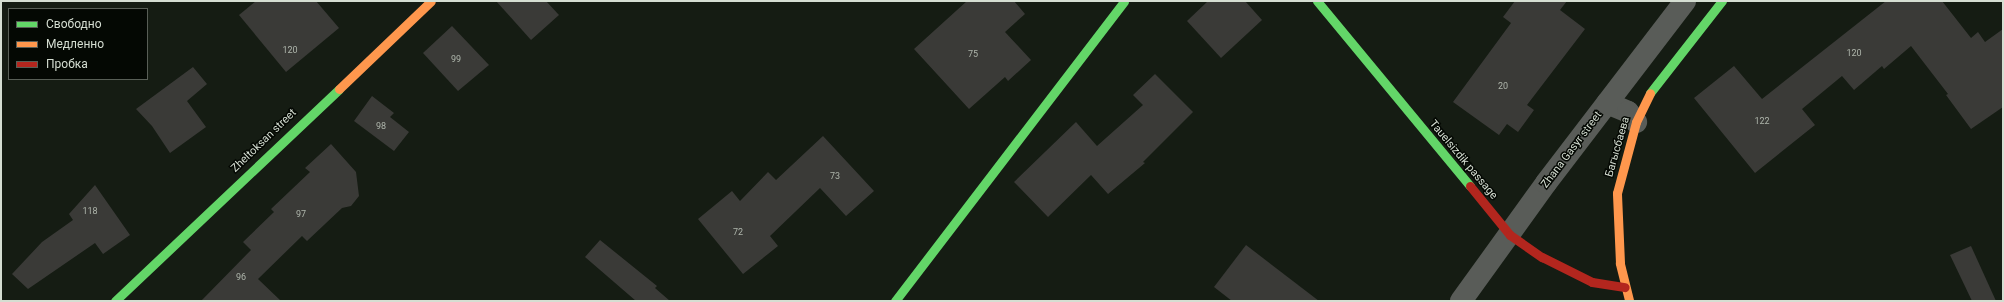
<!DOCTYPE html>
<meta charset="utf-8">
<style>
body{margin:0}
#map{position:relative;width:2004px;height:302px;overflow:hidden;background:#151c13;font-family:Roboto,sans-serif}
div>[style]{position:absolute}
.building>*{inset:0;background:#3a3a37}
.street>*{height:22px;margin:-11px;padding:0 11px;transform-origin:11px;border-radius:11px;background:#595c58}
.fast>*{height:9px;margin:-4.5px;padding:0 4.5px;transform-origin:4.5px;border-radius:4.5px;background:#63d668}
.slow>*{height:9px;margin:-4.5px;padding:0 4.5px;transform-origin:4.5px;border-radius:4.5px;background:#ff974d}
.jam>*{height:9px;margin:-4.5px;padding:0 4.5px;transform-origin:4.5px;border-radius:4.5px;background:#b3261e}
span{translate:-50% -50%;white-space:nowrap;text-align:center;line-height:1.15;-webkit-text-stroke:3px #040803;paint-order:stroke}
.number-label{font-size:9px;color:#aeb5ab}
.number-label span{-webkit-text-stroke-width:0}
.street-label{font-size:11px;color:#d5ded2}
.frame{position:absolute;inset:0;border:2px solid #d5ded2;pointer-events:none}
.legend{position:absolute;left:8px;top:8px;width:140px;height:72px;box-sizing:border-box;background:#040803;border:1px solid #585e56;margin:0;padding:5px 7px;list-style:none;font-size:12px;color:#d5ded2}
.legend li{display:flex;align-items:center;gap:8px;height:20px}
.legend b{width:20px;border:1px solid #585e56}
</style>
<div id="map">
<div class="building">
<i style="clip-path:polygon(256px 1px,316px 1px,339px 28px,286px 72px,239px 15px)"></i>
<i style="clip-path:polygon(496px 1px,546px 1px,559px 15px,531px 40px)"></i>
<i style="clip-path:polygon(967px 1px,1014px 1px,1025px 14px,1005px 32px,1031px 60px,1008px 81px,1005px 77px,969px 109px,914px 49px)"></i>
<i style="clip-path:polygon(1208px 1px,1245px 1px,1262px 20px,1221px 58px,1187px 21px)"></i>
<i style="clip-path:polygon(1515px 1px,1567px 1px,1560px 10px,1585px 29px,1527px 105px,1534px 110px,1518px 132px,1507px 124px,1499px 135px,1453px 102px,1511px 23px,1503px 17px)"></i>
<i style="clip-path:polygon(1886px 1px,1942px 1px,1971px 38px,1978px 32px,1985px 42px,2003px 29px,2003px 107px,1971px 129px,1946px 95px,1948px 94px,1911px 46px,1884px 69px,1882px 66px,1854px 90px,1842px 76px,1802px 109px,1815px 125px,1755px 173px,1694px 98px,1734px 66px,1762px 99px)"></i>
<i style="clip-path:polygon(452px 26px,489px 65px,458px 91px,423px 53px)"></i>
<i style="clip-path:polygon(193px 67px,207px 84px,187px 101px,206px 127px,170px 153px,152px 126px,136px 109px)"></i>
<i style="clip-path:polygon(1155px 74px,1193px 112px,1143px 162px,1145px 163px,1108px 194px,1091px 175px,1048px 217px,1014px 182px,1076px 122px,1097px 146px,1143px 105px,1133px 95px)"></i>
<i style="clip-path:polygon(372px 96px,394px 113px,390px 117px,409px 132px,394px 151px,354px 121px)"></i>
<i style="clip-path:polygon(823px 136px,874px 191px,846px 216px,820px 188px,770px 236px,778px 246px,743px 274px,698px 219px,732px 191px,740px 201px,768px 172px,776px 180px)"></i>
<i style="clip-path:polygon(331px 144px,356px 172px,359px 196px,351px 206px,342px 208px,307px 241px,302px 236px,258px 279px,281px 301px,201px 301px,251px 250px,243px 242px,274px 212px,271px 209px,310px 172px,305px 168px)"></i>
<i style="clip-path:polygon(95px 185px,130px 235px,103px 254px,95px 243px,28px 289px,12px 274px,42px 242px,73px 220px,69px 214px)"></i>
<i style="clip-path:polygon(600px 240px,657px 286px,655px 288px,670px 301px,636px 301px,585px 257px)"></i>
<i style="clip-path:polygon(1246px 245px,1319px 301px,1232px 301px,1214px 287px)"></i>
<i style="clip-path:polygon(1971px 246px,1996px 301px,1972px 301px,1950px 255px)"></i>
</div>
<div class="street">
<i style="left:1607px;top:103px;width:23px;rotate:23deg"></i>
<i style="left:1628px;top:112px;width:13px;rotate:51deg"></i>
<i style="left:1461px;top:301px;width:145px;rotate:-54.2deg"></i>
<i style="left:1546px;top:183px;width:229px;rotate:-52.6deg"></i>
</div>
<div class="fast">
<i style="left:1317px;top:1px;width:240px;rotate:50.4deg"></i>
<i style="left:1650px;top:93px;width:117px;rotate:-52deg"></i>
<i style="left:115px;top:301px;width:308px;rotate:-43.4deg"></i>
<i style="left:895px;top:301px;width:377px;rotate:-52.6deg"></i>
</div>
<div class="slow">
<i style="left:339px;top:89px;width:127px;rotate:-43.7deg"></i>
<i style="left:1629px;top:300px;width:38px;rotate:-104deg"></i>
<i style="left:1620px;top:263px;width:70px;rotate:-92.5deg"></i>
<i style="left:1617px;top:193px;width:73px;rotate:-75deg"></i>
<i style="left:1636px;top:122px;width:32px;rotate:-64deg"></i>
</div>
<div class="jam">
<i style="left:1470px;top:186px;width:63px;rotate:50.8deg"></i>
<i style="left:1510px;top:235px;width:39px;rotate:35deg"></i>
<i style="left:1542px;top:257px;width:56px;rotate:26.6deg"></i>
<i style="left:1592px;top:282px;width:33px;rotate:9deg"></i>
</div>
<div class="number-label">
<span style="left:290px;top:50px">120</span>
<span style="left:1854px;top:53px">120</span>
<span style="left:973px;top:54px">75</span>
<span style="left:456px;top:59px">99</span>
<span style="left:1503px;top:86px">20</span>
<span style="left:1762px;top:121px">122</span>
<span style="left:381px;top:126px">98</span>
<span style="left:835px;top:176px">73</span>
<span style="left:90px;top:211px">118</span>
<span style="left:301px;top:214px">97</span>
<span style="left:738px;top:232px">72</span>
<span style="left:241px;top:277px">96</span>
</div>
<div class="street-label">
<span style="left:264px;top:141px;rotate:-44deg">Zheltoksan street</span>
<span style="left:1618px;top:147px;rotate:-74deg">Багысбаева</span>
<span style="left:1572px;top:150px;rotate:-53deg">Zhana Gasyr street</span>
<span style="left:1463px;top:160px;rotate:50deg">Tauelsizdik passage</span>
</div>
<div class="frame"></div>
<ul class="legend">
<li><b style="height:5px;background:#63d668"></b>Свободно</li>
<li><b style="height:5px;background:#ff974d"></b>Медленно</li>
<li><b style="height:5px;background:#b3261e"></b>Пробка</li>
</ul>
</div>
